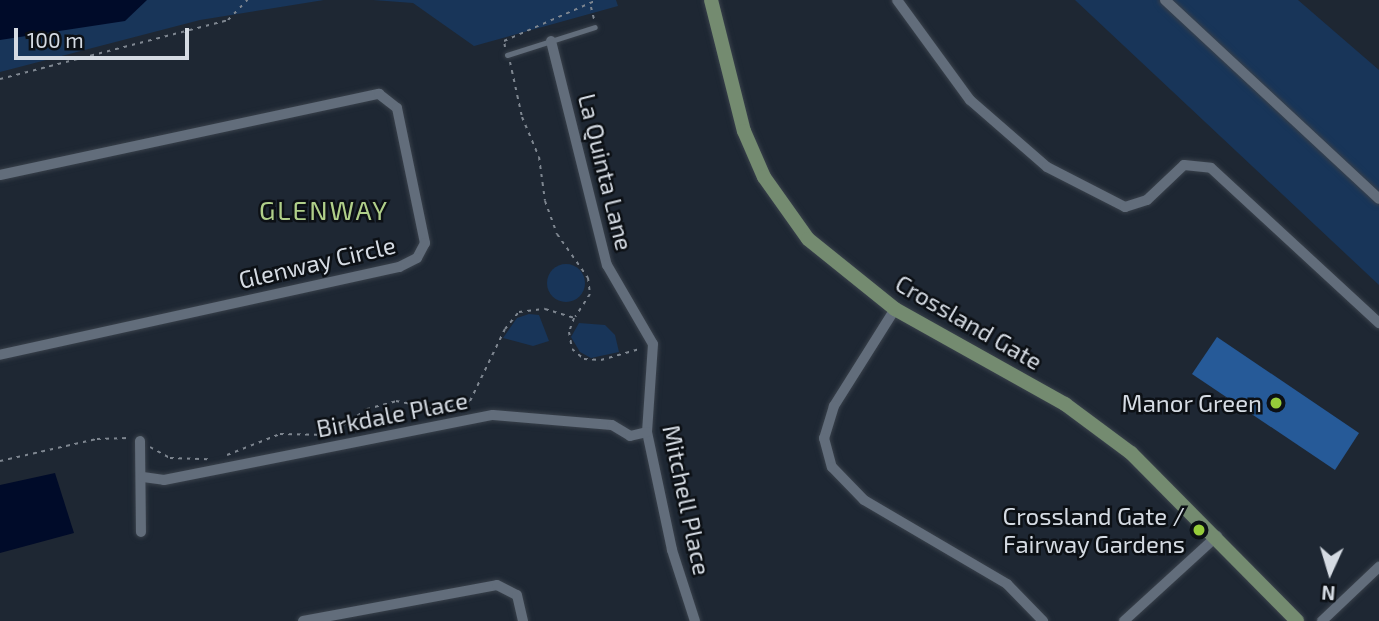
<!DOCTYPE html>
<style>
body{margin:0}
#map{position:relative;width:1379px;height:621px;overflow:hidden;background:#1e2733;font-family:"Exo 2",sans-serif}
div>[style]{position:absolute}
.green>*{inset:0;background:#183559}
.round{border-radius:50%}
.water>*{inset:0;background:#000b29}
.building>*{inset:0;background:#265a98}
.path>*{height:2px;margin-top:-1px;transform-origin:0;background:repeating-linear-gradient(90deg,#7e8690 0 3.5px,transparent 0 8.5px)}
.roads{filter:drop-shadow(0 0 2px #39414b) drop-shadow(0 0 2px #39414b)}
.lane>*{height:5px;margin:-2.5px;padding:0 2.5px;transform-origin:2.5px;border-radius:2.5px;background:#626d7b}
.street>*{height:10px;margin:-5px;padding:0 5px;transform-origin:5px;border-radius:5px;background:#626d7b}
.secondary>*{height:14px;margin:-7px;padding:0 7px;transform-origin:7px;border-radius:7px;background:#748b70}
.dots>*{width:19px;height:19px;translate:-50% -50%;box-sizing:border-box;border:4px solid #0c1015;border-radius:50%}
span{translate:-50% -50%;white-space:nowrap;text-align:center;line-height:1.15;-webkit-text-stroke:5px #0c1015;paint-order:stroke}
.street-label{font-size:24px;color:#d5dbe3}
.poi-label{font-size:24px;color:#d5dbe3}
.right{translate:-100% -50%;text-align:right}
.neighbourhood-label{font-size:26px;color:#b0cf89;letter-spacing:2px}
.north{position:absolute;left:1295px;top:537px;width:70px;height:70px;-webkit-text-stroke:5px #0c1015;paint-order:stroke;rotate:184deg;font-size:19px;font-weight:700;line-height:28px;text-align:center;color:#d5dbe3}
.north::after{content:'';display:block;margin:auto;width:24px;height:32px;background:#d5dbe3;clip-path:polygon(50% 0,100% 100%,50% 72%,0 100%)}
.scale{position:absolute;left:14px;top:28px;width:175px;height:32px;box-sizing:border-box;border:4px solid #d5dbe3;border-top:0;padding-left:9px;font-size:21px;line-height:24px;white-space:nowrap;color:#d5dbe3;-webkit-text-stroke:5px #0c1015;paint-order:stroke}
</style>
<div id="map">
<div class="green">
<i style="clip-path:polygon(0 0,324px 0,200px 20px,0 72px)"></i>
<i style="clip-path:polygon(373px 0,616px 0,618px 6px,474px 46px,413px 3px)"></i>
<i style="clip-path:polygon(1075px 0,1298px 0,1379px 70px,1379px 285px)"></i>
<i class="round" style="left:547px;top:264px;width:38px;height:38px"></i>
<i style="clip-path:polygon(529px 314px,539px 315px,549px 341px,533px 346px,503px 338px,517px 318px)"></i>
<i style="clip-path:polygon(579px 323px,605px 325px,615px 335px,619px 352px,591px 358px,580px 352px,571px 337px)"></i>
</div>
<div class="water">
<i style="clip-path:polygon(0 0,147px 0,125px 21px,0 40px)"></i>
<i style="clip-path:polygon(55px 473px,74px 533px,0 553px,0 485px)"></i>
</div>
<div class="building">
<i style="clip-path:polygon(1217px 337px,1359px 433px,1335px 470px,1192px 374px)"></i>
</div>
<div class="path">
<i style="left:591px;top:7px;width:12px;rotate:76deg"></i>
<i style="left:505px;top:47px;width:6px;rotate:-99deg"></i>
<i style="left:504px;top:41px;width:102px;rotate:-23.8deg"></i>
<i style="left:510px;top:62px;width:56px;rotate:77.7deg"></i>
<i style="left:522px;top:117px;width:43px;rotate:67deg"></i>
<i style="left:539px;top:157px;width:44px;rotate:82.2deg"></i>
<i style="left:545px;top:201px;width:35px;rotate:70deg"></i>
<i style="left:557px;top:234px;width:54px;rotate:54.8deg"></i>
<i style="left:588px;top:278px;width:16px;rotate:83deg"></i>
<i style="left:590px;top:294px;width:27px;rotate:123deg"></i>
<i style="left:0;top:79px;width:236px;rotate:-14.5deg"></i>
<i style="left:228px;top:20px;width:28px;rotate:-46deg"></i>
<i style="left:150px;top:447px;width:23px;rotate:29deg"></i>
<i style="left:170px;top:458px;width:38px;rotate:2deg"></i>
<i style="left:227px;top:455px;width:57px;rotate:-21.6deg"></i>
<i style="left:280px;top:434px;width:49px;rotate:1.2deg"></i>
<i style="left:329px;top:435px;width:46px;rotate:-34.4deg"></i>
<i style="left:367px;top:409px;width:30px;rotate:-15deg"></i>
<i style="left:396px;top:401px;width:47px;rotate:11.1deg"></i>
<i style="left:442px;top:410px;width:29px;rotate:-18deg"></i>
<i style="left:470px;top:401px;width:80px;rotate:-64.1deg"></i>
<i style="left:505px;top:329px;width:22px;rotate:-51deg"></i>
<i style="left:519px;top:312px;width:26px;rotate:-7deg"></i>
<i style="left:545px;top:309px;width:30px;rotate:17deg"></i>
<i style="left:574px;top:318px;width:15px;rotate:110deg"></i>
<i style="left:569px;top:332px;width:17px;rotate:80deg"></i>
<i style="left:572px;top:349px;width:16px;rotate:40deg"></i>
<i style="left:584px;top:359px;width:17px;rotate:3deg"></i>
<i style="left:601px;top:360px;width:41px;rotate:-15.8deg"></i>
<i style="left:0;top:461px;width:99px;rotate:-12.8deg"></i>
<i style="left:97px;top:439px;width:32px;rotate:-2deg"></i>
</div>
<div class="roads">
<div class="lane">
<i style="left:507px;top:55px;width:92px;rotate:-17.7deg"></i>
</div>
<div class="street">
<i style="left:897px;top:0;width:124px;rotate:53.9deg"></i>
<i style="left:970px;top:100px;width:102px;rotate:41deg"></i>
<i style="left:1047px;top:167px;width:88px;rotate:27.1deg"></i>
<i style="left:1125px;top:207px;width:23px;rotate:-18deg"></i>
<i style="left:1147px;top:200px;width:51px;rotate:-43.4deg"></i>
<i style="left:1184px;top:165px;width:27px;rotate:6deg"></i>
<i style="left:1211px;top:168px;width:229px;rotate:42.7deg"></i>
<i style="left:1165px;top:0;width:292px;rotate:42.9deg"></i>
<i style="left:551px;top:41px;width:231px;rotate:76deg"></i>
<i style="left:607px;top:265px;width:91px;rotate:59.8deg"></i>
<i style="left:653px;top:344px;width:88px;rotate:93.9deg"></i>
<i style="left:647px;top:432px;width:121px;rotate:78deg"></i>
<i style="left:672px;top:550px;width:75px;rotate:72.1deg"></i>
<i style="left:0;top:175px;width:388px;rotate:-12.1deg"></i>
<i style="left:379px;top:94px;width:23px;rotate:38deg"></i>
<i style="left:397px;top:108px;width:138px;rotate:78.3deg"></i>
<i style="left:425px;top:243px;width:17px;rotate:118deg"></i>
<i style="left:417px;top:258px;width:20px;rotate:153deg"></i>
<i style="left:399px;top:267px;width:409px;rotate:167.6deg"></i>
<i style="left:895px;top:309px;width:115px;rotate:122.2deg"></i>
<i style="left:834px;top:406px;width:34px;rotate:107deg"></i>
<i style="left:824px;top:438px;width:30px;rotate:75deg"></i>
<i style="left:832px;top:467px;width:46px;rotate:45.9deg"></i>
<i style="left:864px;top:500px;width:166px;rotate:30.4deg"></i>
<i style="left:1007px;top:584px;width:52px;rotate:45.8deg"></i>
<i style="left:140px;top:441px;width:91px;rotate:89.4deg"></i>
<i style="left:143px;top:477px;width:21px;rotate:8deg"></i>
<i style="left:164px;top:480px;width:335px;rotate:-11.2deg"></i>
<i style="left:493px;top:415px;width:119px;rotate:4.8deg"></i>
<i style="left:612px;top:425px;width:21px;rotate:31deg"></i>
<i style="left:630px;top:436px;width:17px;rotate:-13deg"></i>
<i style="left:303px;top:621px;width:197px;rotate:-10.5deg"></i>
<i style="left:497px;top:585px;width:22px;rotate:27deg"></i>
<i style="left:517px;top:595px;width:27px;rotate:77deg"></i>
<i style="left:1124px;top:621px;width:126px;rotate:-42.4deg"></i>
<i style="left:1322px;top:621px;width:79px;rotate:-43.5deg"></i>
</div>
<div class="secondary">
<i style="left:711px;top:0;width:135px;rotate:75.9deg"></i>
<i style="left:744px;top:131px;width:50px;rotate:66.5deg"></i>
<i style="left:764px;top:177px;width:76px;rotate:54.6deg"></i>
<i style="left:808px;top:239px;width:112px;rotate:38.8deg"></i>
<i style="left:895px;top:309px;width:195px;rotate:29.2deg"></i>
<i style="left:1065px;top:404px;width:82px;rotate:36.6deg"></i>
<i style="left:1131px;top:453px;width:236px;rotate:45.3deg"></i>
</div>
</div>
<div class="dots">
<i style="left:1276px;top:403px;background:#96cc3a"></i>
<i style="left:1199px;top:530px;background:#96cc3a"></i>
</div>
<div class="street-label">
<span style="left:606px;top:172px;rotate:76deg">La Quinta Lane</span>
<span style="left:317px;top:262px;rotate:-13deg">Glenway Circle</span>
<span style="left:969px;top:322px;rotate:30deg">Crossland Gate</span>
<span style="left:392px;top:414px;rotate:-11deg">Birkdale Place</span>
<span style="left:687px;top:500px;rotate:78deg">Mitchell Place</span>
</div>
<div class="poi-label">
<span class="right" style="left:1262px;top:403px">Manor Green</span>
<span class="right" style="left:1185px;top:530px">Crossland Gate /<br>Fairway Gardens</span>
</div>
<div class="neighbourhood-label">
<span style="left:324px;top:210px">GLENWAY</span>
</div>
<div class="north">N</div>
<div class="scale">100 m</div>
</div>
